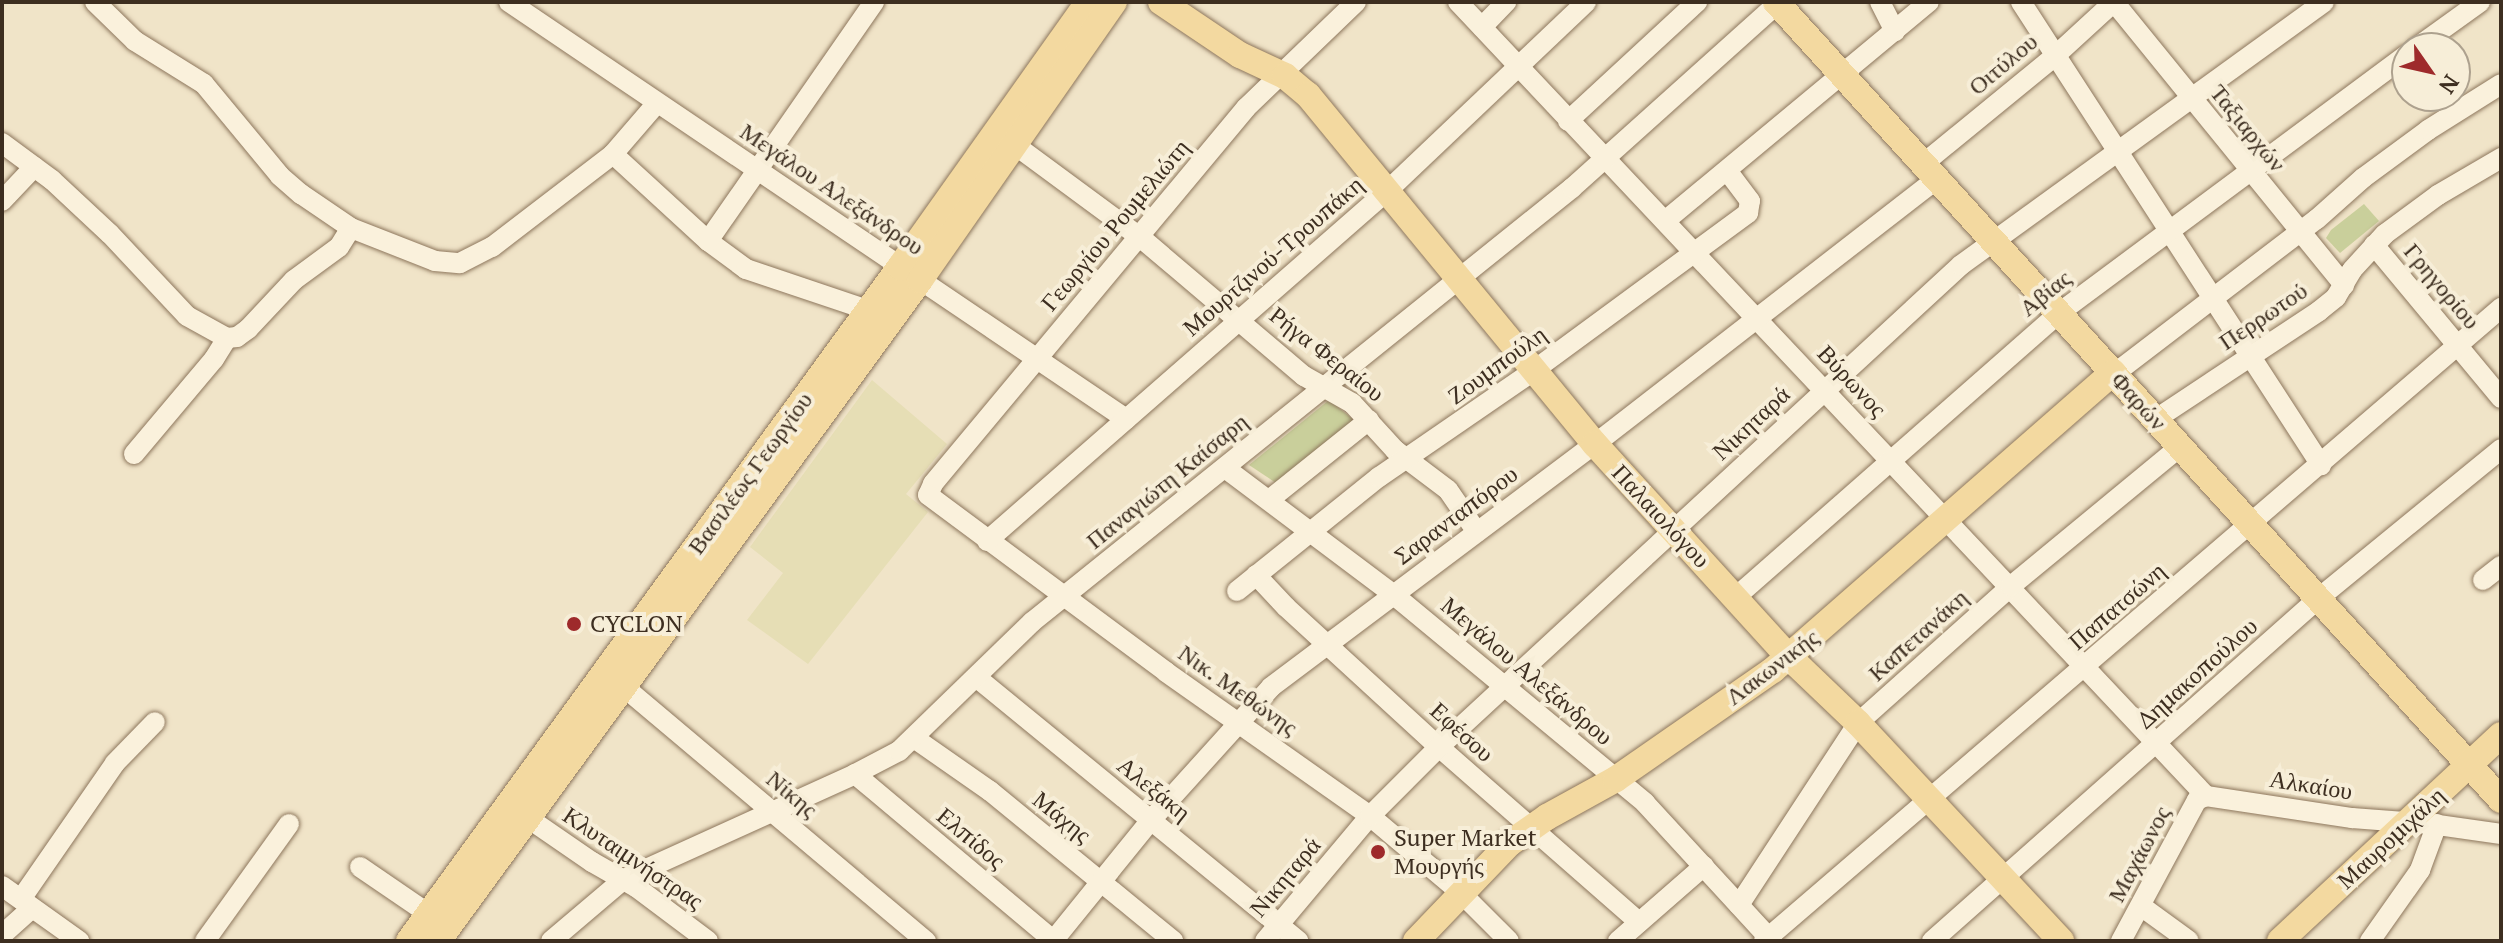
<!DOCTYPE html>
<meta charset="utf-8">
<style>
body{margin:0}
#map{position:relative;width:2503px;height:943px;overflow:hidden;background:#f0e4c8;font-family:"PT Serif",serif}
div>[style]{position:absolute}
.farmland>*{inset:0;background:#e6deb5}
.green>*{inset:0;background:#c9cf9b}
.roads{filter:drop-shadow(0 0 2px #8d765c) drop-shadow(0 0 2px #8d765c)}
.minor>*{height:20px;margin:-10px;padding:0 10px;transform-origin:10px;border-radius:10px;background:#faf1dc}
.major>*{height:26px;margin:-13px;padding:0 13px;transform-origin:13px;border-radius:13px;background:#f3d9a0}
.dots>*{width:22px;height:22px;translate:-50% -50%;box-sizing:border-box;border:4px solid #f7eed8;border-radius:50%}
span{translate:-50% -50%;white-space:nowrap;text-align:center;line-height:1.15;-webkit-text-stroke:8px #f7eed8;paint-order:stroke}
.street-label{font-size:24px;color:#3d2e20}
.poi-label{font-size:24px;color:#3d2e20}
.left{translate:0 -50%;text-align:left}
.frame{position:absolute;inset:0;border:4px solid #3d2e20;pointer-events:none}
.north{position:absolute;left:2391px;top:32px;width:80px;height:80px;box-sizing:border-box;background:#f7eed8;border:2px solid #ada18e;border-radius:50%;rotate:124deg;font-size:22px;font-weight:700;line-height:32px;text-align:center;color:#3d2e20}
.north::after{content:'';display:block;margin:auto;width:28px;height:36px;background:#9e2a2b;clip-path:polygon(50% 0,100% 100%,50% 72%,0 100%)}
</style>
<div id="map">
<div class="farmland">
<i style="clip-path:polygon(872px 380px,947px 444px,906px 494px,928px 512px,808px 664px,747px 620px,783px 573px,750px 547px)"></i>
</div>
<div class="green">
<i style="clip-path:polygon(2364px 204px,2379px 221px,2340px 253px,2326px 238px,2331px 230px)"></i>
<i style="clip-path:polygon(1329px 400px,1354px 420px,1276px 483px,1249px 465px)"></i>
</div>
<div class="roads">
<div class="minor">
<i style="left:95px;top:2px;width:56px;rotate:44.3deg"></i>
<i style="left:135px;top:41px;width:81px;rotate:31.9deg"></i>
<i style="left:204px;top:84px;width:119px;rotate:50.4deg"></i>
<i style="left:280px;top:176px;width:28px;rotate:41deg"></i>
<i style="left:301px;top:194px;width:60px;rotate:34.2deg"></i>
<i style="left:351px;top:228px;width:90px;rotate:21.4deg"></i>
<i style="left:435px;top:261px;width:25px;rotate:5deg"></i>
<i style="left:460px;top:263px;width:36px;rotate:-27deg"></i>
<i style="left:492px;top:247px;width:153px;rotate:-37.5deg"></i>
<i style="left:613px;top:154px;width:67px;rotate:-49.2deg"></i>
<i style="left:509px;top:2px;width:745px;rotate:34.05deg"></i>
<i style="left:1356px;top:2px;width:153px;rotate:136.1deg"></i>
<i style="left:1246px;top:108px;width:489px;rotate:129.8deg"></i>
<i style="left:933px;top:484px;width:12px;rotate:114deg"></i>
<i style="left:928px;top:495px;width:297px;rotate:36.6deg"></i>
<i style="left:1166px;top:672px;width:250px;rotate:35.2deg"></i>
<i style="left:1370px;top:816px;width:118px;rotate:40.2deg"></i>
<i style="left:1460px;top:892px;width:69px;rotate:45deg"></i>
<i style="left:1458px;top:2px;width:1091px;rotate:46.71deg"></i>
<i style="left:1880px;top:2px;width:33px;rotate:63deg"></i>
<i style="left:2021px;top:2px;width:552px;rotate:57.06deg"></i>
<i style="left:2114px;top:2px;width:365px;rotate:50.9deg"></i>
<i style="left:1482px;top:27px;width:35px;rotate:-46deg"></i>
<i style="left:2416px;top:48px;width:79px;rotate:-35.7deg"></i>
<i style="left:1568px;top:121px;width:176px;rotate:-42.7deg"></i>
<i style="left:2px;top:143px;width:62px;rotate:36.5deg"></i>
<i style="left:52px;top:180px;width:79px;rotate:43deg"></i>
<i style="left:110px;top:234px;width:112px;rotate:46.8deg"></i>
<i style="left:187px;top:316px;width:46px;rotate:28.8deg"></i>
<i style="left:227px;top:338px;width:10px;rotate:-6deg"></i>
<i style="left:237px;top:337px;width:14px;rotate:-36deg"></i>
<i style="left:248px;top:329px;width:67px;rotate:-46.8deg"></i>
<i style="left:294px;top:280px;width:56px;rotate:-36.3deg"></i>
<i style="left:339px;top:247px;width:22px;rotate:-58deg"></i>
<i style="left:1015px;top:145px;width:155px;rotate:36.4deg"></i>
<i style="left:1140px;top:237px;width:215px;rotate:40.3deg"></i>
<i style="left:1304px;top:376px;width:55px;rotate:29.4deg"></i>
<i style="left:1352px;top:403px;width:64px;rotate:47.5deg"></i>
<i style="left:1395px;top:450px;width:66px;rotate:37deg"></i>
<i style="left:1448px;top:490px;width:51px;rotate:55.4deg"></i>
<i style="left:613px;top:154px;width:129px;rotate:42.5deg"></i>
<i style="left:708px;top:241px;width:47px;rotate:36.4deg"></i>
<i style="left:746px;top:269px;width:129px;rotate:18.6deg"></i>
<i style="left:1923px;top:164px;width:171px;rotate:-39.3deg"></i>
<i style="left:2055px;top:56px;width:80px;rotate:-42.5deg"></i>
<i style="left:2px;top:201px;width:47px;rotate:-46.7deg"></i>
<i style="left:1665px;top:221px;width:343px;rotate:-39.7deg"></i>
<i style="left:708px;top:241px;width:291px;rotate:-55.2deg"></i>
<i style="left:2374px;top:245px;width:199px;rotate:50.3deg"></i>
<i style="left:2114px;top:374px;width:255px;rotate:-37.4deg"></i>
<i style="left:2317px;top:219px;width:62px;rotate:-41.7deg"></i>
<i style="left:2363px;top:178px;width:81px;rotate:-36.4deg"></i>
<i style="left:2428px;top:130px;width:86px;rotate:-32.2deg"></i>
<i style="left:2156px;top:419px;width:196px;rotate:-33.5deg"></i>
<i style="left:2319px;top:311px;width:22px;rotate:-39deg"></i>
<i style="left:2336px;top:297px;width:31px;rotate:-59deg"></i>
<i style="left:2352px;top:270px;width:49px;rotate:-47.5deg"></i>
<i style="left:2385px;top:234px;width:66px;rotate:-36.3deg"></i>
<i style="left:2438px;top:195px;width:73px;rotate:-30.4deg"></i>
<i style="left:134px;top:454px;width:124px;rotate:-49.9deg"></i>
<i style="left:214px;top:359px;width:25px;rotate:-58deg"></i>
<i style="left:1225px;top:468px;width:211px;rotate:36.9deg"></i>
<i style="left:1394px;top:595px;width:326px;rotate:39.6deg"></i>
<i style="left:1645px;top:803px;width:188px;rotate:47.4deg"></i>
<i style="left:1269px;top:500px;width:128px;rotate:-38.7deg"></i>
<i style="left:987px;top:541px;width:530px;rotate:-41.18deg"></i>
<i style="left:1386px;top:192px;width:276px;rotate:-43.5deg"></i>
<i style="left:1256px;top:575px;width:44px;rotate:46.8deg"></i>
<i style="left:1286px;top:607px;width:207px;rotate:42.5deg"></i>
<i style="left:1439px;top:747px;width:266px;rotate:41.2deg"></i>
<i style="left:2483px;top:580px;width:23px;rotate:-38deg"></i>
<i style="left:1237px;top:591px;width:182px;rotate:-38.8deg"></i>
<i style="left:1379px;top:477px;width:187px;rotate:-34.5deg"></i>
<i style="left:1533px;top:371px;width:267px;rotate:-36.3deg"></i>
<i style="left:1748px;top:213px;width:12px;rotate:-81deg"></i>
<i style="left:1750px;top:201px;width:36px;rotate:-127deg"></i>
<i style="left:1736px;top:597px;width:430px;rotate:-41.3deg"></i>
<i style="left:2059px;top:313px;width:433px;rotate:-36.6deg"></i>
<i style="left:976px;top:677px;width:417px;rotate:39.3deg"></i>
<i style="left:624px;top:687px;width:395px;rotate:40.1deg"></i>
<i style="left:914px;top:738px;width:93px;rotate:34.9deg"></i>
<i style="left:990px;top:791px;width:237px;rotate:39.3deg"></i>
<i style="left:855px;top:774px;width:260px;rotate:40deg"></i>
<i style="left:2206px;top:796px;width:148px;rotate:8.6deg"></i>
<i style="left:2352px;top:818px;width:79px;rotate:4.3deg"></i>
<i style="left:2431px;top:824px;width:71px;rotate:8.1deg"></i>
<i style="left:528px;top:818px;width:78px;rotate:34.5deg"></i>
<i style="left:592px;top:862px;width:51px;rotate:29.6deg"></i>
<i style="left:636px;top:887px;width:90px;rotate:36.9deg"></i>
<i style="left:360px;top:867px;width:83px;rotate:34.3deg"></i>
<i style="left:2px;top:886px;width:95px;rotate:35.5deg"></i>
<i style="left:21px;top:899px;width:165px;rotate:-55.3deg"></i>
<i style="left:115px;top:763px;width:57px;rotate:-45.7deg"></i>
<i style="left:1739px;top:905px;width:217px;rotate:-56.8deg"></i>
<i style="left:1858px;top:723px;width:205px;rotate:-41.8deg"></i>
<i style="left:2011px;top:586px;width:220px;rotate:-39.5deg"></i>
<i style="left:2141px;top:906px;width:59px;rotate:36.1deg"></i>
<i style="left:2px;top:935px;width:40px;rotate:-42deg"></i>
<i style="left:205px;top:941px;width:144px;rotate:-54.3deg"></i>
<i style="left:551px;top:941px;width:96px;rotate:-40.3deg"></i>
<i style="left:624px;top:879px;width:254px;rotate:-24.4deg"></i>
<i style="left:855px;top:774px;width:50px;rotate:-27.6deg"></i>
<i style="left:899px;top:751px;width:185px;rotate:-44.1deg"></i>
<i style="left:1032px;top:622px;width:693px;rotate:-38.79deg"></i>
<i style="left:1572px;top:188px;width:278px;rotate:-41.9deg"></i>
<i style="left:1053px;top:941px;width:156px;rotate:-51deg"></i>
<i style="left:1151px;top:820px;width:179px;rotate:-47.9deg"></i>
<i style="left:1271px;top:687px;width:405px;rotate:-36.9deg"></i>
<i style="left:1595px;top:444px;width:433px;rotate:-37.8deg"></i>
<i style="left:1265px;top:941px;width:163px;rotate:-50deg"></i>
<i style="left:1370px;top:816px;width:98px;rotate:-45deg"></i>
<i style="left:1439px;top:747px;width:710px;rotate:-42.72deg"></i>
<i style="left:1961px;top:265px;width:448px;rotate:-35.9deg"></i>
<i style="left:1618px;top:941px;width:114px;rotate:-41.1deg"></i>
<i style="left:1764px;top:941px;width:972px;rotate:-40.66deg"></i>
<i style="left:1932px;top:941px;width:517px;rotate:-41.55deg"></i>
<i style="left:2319px;top:598px;width:235px;rotate:-39.3deg"></i>
<i style="left:2121px;top:941px;width:160px;rotate:-61.7deg"></i>
<i style="left:2197px;top:800px;width:10px;rotate:-24deg"></i>
<i style="left:2370px;top:941px;width:87px;rotate:-54.8deg"></i>
<i style="left:2420px;top:870px;width:49px;rotate:-69.7deg"></i>
</div>
<div class="major">
<i style="left:1161px;top:2px;width:95px;rotate:33.9deg"></i>
<i style="left:1240px;top:55px;width:50px;rotate:25deg"></i>
<i style="left:1285px;top:76px;width:30px;rotate:40deg"></i>
<i style="left:1308px;top:95px;width:452px;rotate:50.6deg"></i>
<i style="left:1595px;top:444px;width:288px;rotate:47.7deg"></i>
<i style="left:1789px;top:657px;width:95px;rotate:43.7deg"></i>
<i style="left:1858px;top:723px;width:298px;rotate:47deg"></i>
<i style="left:1776px;top:2px;width:1078px;rotate:47.74deg"></i>
<i style="left:409px;top:941px;width:834px;rotate:-53.93deg"></i>
<i style="left:900px;top:267px;width:325px;rotate:-54.6deg"></i>
<i style="left:438px;top:941px;width:818px;rotate:-53.9deg"></i>
<i style="left:920px;top:280px;width:339px;rotate:-55.1deg"></i>
<i style="left:1416px;top:941px;width:136px;rotate:-46.2deg"></i>
<i style="left:1510px;top:843px;width:45px;rotate:-35.1deg"></i>
<i style="left:1547px;top:817px;width:79px;rotate:-28.8deg"></i>
<i style="left:1616px;top:779px;width:191px;rotate:-34.8deg"></i>
<i style="left:1773px;top:670px;width:452px;rotate:-41.2deg"></i>
<i style="left:2280px;top:941px;width:302px;rotate:-43deg"></i>
</div>
</div>
<div class="dots">
<i style="left:574px;top:624px;background:#9e2a2b"></i>
<i style="left:1378px;top:852px;background:#9e2a2b"></i>
</div>
<div class="street-label">
<span style="left:2003px;top:64px;rotate:-40deg">Οιτύλου</span>
<span style="left:2248px;top:128px;rotate:51deg">Ταξιαρχών</span>
<span style="left:832px;top:189px;rotate:34deg">Μεγάλου Αλεξάνδρου</span>
<span style="left:1115px;top:225px;rotate:-50deg">Γεωργίου Ρουμελιώτη</span>
<span style="left:1273px;top:256px;rotate:-41deg">Μουρτζινού-Τρουπάκη</span>
<span style="left:2442px;top:286px;rotate:50deg">Γρηγορίου</span>
<span style="left:2045px;top:293px;rotate:-39deg">Αβίας</span>
<span style="left:2263px;top:316px;rotate:-34deg">Περρωτού</span>
<span style="left:1327px;top:354px;rotate:38deg">Ρήγα Φεραίου</span>
<span style="left:1497px;top:365px;rotate:-36deg">Ζουμπούλη</span>
<span style="left:1852px;top:381px;rotate:47deg">Βύρωνος</span>
<span style="left:2139px;top:401px;rotate:48deg">Φαρών</span>
<span style="left:1751px;top:423px;rotate:-43deg">Νικηταρά</span>
<span style="left:750px;top:473px;rotate:-54deg">Βασιλέως Γεωργίου</span>
<span style="left:1167px;top:481px;rotate:-39deg">Παναγιώτη Καίσαρη</span>
<span style="left:1456px;top:515px;rotate:-37deg">Σαρανταπόρου</span>
<span style="left:1661px;top:516px;rotate:47deg">Παλαιολόγου</span>
<span style="left:2117px;top:606px;rotate:-41deg">Παπατσώνη</span>
<span style="left:1918px;top:635px;rotate:-42deg">Καπετανάκη</span>
<span style="left:1772px;top:667px;rotate:-37deg">Λακωνικής</span>
<span style="left:1527px;top:671px;rotate:40deg">Μεγάλου Αλεξάνδρου</span>
<span style="left:2197px;top:673px;rotate:-42deg">Δημακοπούλου</span>
<span style="left:1238px;top:690px;rotate:35deg">Νικ. Μεθώνης</span>
<span style="left:1462px;top:732px;rotate:42deg">Εφέσου</span>
<span style="left:2311px;top:785px;rotate:9deg">Αλκαίου</span>
<span style="left:1154px;top:789px;rotate:39deg">Αλεξάκη</span>
<span style="left:792px;top:794px;rotate:40deg">Νίκης</span>
<span style="left:1062px;top:817px;rotate:39deg">Μάχης</span>
<span style="left:971px;top:838px;rotate:40deg">Ελπίδος</span>
<span style="left:2391px;top:838px;rotate:-43deg">Μαυρομιχάλη</span>
<span style="left:2139px;top:854px;rotate:-62deg">Μαχάωνος</span>
<span style="left:633px;top:858px;rotate:34deg">Κλυταιμνήστρας</span>
<span style="left:1285px;top:877px;rotate:-50deg">Νικηταρά</span>
</div>
<div class="poi-label">
<span class="left" style="left:590px;top:624px">CYCLON</span>
<span class="left" style="left:1394px;top:852px">Super Market<br>Μουργής</span>
</div>
<div class="frame"></div>
<div class="north">N</div>
</div>
